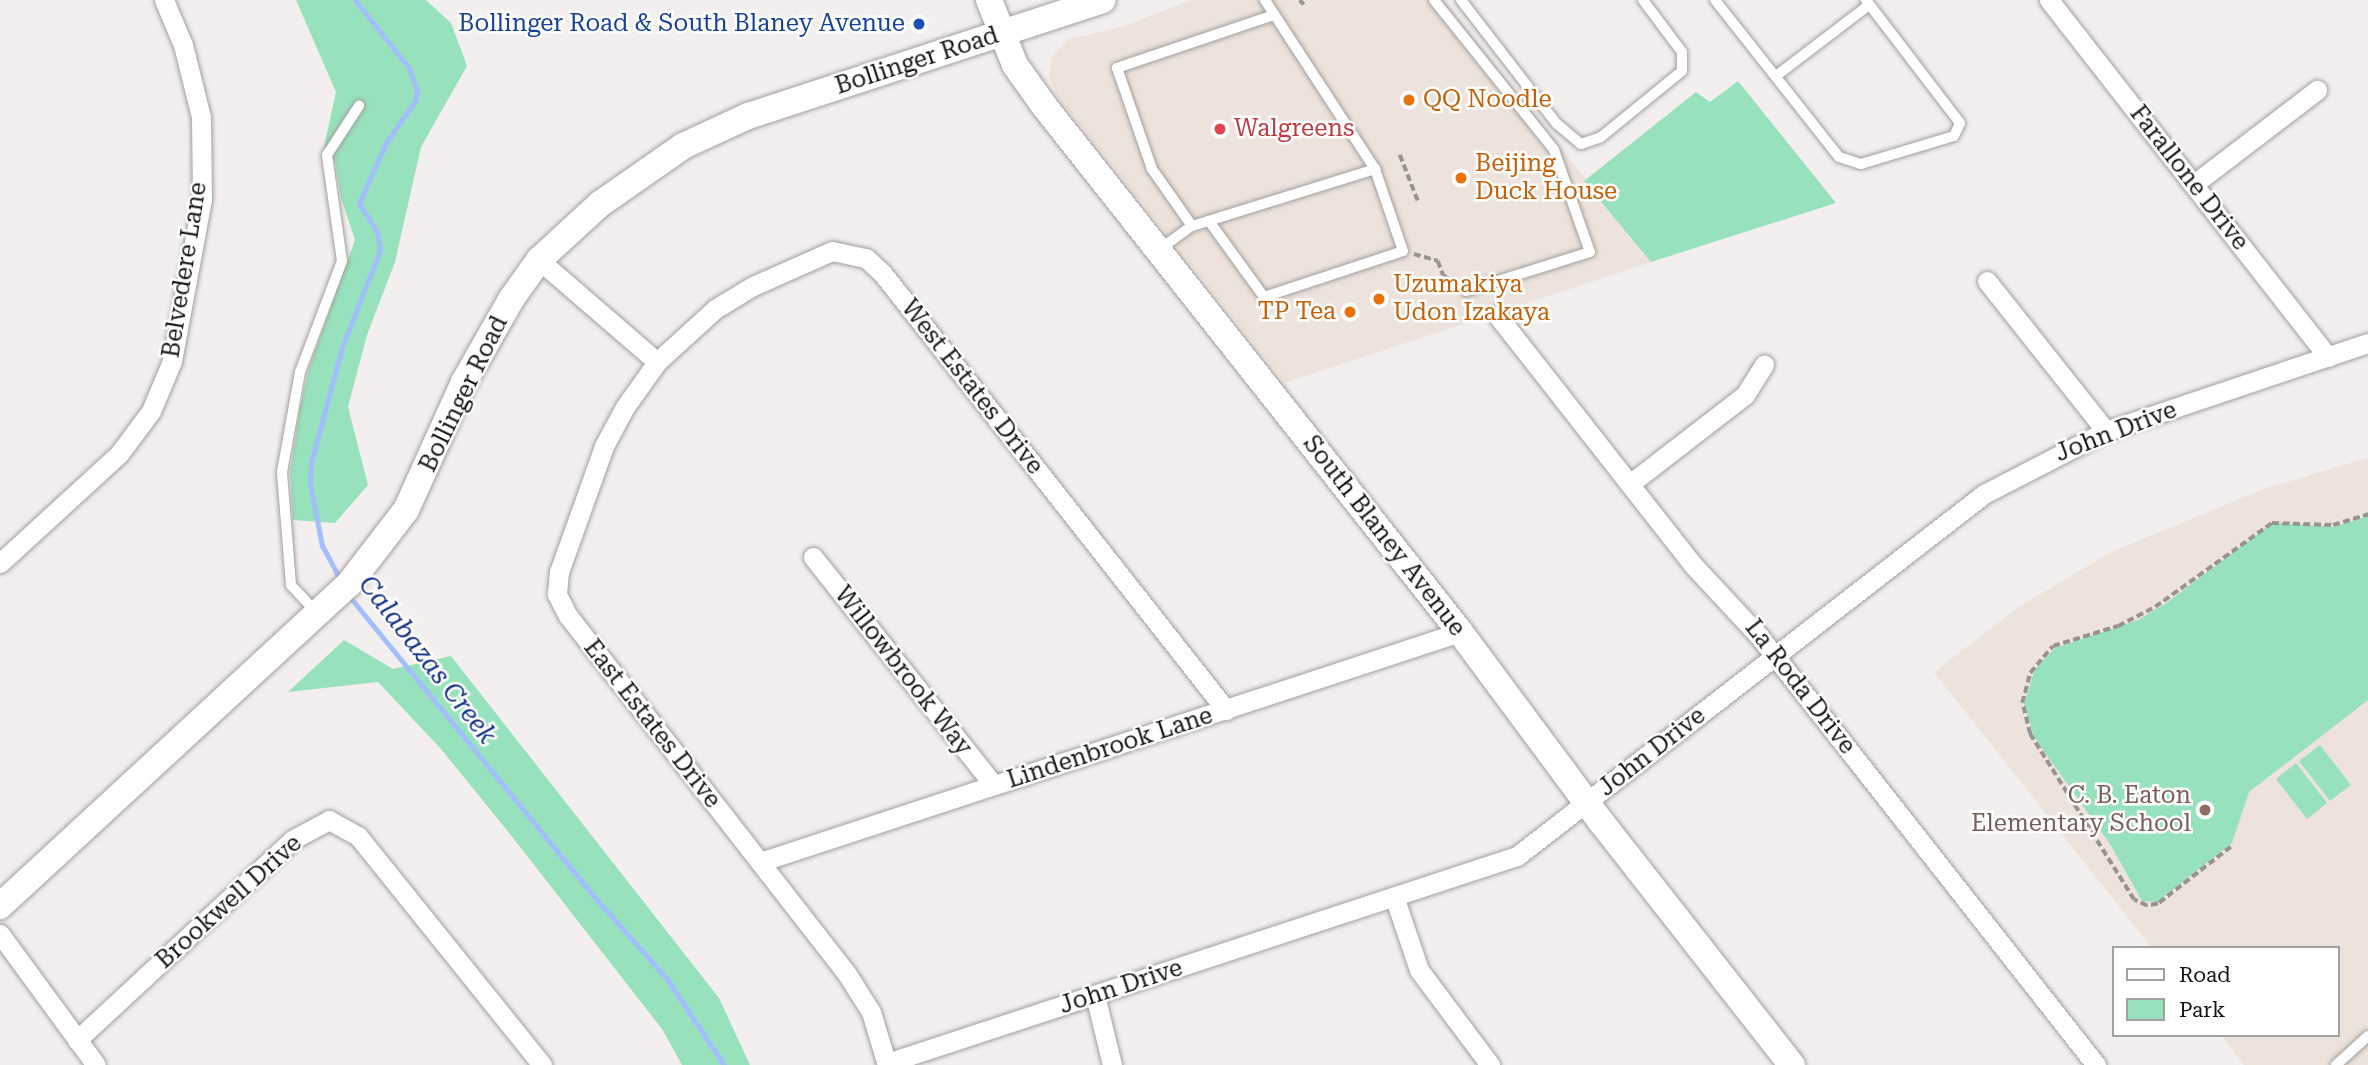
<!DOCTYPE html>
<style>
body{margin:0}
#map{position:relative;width:2368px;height:1065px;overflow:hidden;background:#f3efee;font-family:"Roboto Serif",serif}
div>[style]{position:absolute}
.built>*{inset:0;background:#ede2dc}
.green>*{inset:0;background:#97e2bd}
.stream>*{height:5px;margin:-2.5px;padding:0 2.5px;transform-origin:2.5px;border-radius:2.5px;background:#a2bffc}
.path>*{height:3.5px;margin-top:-1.75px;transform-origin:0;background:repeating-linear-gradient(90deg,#969392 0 7px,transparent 0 10.5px)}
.roads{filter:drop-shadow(0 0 2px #a29f9d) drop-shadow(0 0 2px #a29f9d)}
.lane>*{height:10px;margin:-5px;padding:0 5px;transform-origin:5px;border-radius:5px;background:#fff}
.street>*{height:19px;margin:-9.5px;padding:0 9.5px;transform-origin:9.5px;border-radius:9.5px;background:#fff}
.secondary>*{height:26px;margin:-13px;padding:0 13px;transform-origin:13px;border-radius:13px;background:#fff}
.dots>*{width:19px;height:19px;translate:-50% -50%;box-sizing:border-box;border:4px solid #fff;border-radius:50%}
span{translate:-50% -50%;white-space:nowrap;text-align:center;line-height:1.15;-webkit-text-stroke:5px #fff;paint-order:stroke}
.transit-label{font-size:24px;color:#164399}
.right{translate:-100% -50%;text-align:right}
.street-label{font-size:24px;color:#151414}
.food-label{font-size:24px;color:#c56008}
.left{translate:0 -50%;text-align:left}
.health-label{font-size:24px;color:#be3a42}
.education-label{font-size:24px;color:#785e54}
.water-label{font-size:26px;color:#133185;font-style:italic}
.legend{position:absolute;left:2112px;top:946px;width:228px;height:91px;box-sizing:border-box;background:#fff;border:2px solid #a1a1a1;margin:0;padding:9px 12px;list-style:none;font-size:21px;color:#151414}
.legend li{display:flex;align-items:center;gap:14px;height:35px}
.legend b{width:35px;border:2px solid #a1a1a1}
</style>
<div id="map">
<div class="built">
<i style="clip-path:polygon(1192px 0,1444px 0,1651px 262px,1285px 383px,1055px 93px,1049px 76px,1052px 56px,1069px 39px,1121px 27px)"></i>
<i style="clip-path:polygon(2368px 458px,2368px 1065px,2244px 1065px,2221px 1035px,2338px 1035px,2338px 948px,2152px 948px,1934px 672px,2020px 606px,2111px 552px,2269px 487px)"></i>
</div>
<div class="green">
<i style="clip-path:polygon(296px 0,426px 0,451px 23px,467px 66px,421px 147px,395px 262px,367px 335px,348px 407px,368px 485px,335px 523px,293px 520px,290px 473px,300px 408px,309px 368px,355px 240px,341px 198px,335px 161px,324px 147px,336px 92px)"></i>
<i style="clip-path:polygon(1738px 81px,1836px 203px,1651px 262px,1584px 181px,1696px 92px,1710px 102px)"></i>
<i style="clip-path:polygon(2368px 516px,2368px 700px,2249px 792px,2232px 843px,2157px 902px,2142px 901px,2110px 844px,2034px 737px,2024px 704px,2035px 669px,2055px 648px,2138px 620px,2165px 604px,2267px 527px,2280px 523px,2333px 527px)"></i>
<i style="clip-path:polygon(344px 640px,393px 669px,451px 656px,719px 998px,750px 1065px,682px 1065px,662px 1029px,506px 829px,441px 749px,378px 682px,288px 692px)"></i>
<i style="clip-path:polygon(2320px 745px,2351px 785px,2330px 801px,2299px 761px)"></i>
<i style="clip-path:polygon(2296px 763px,2327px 803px,2307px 819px,2276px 779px)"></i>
</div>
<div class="stream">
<i style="left:341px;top:581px;width:40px;rotate:-118deg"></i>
<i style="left:322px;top:546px;width:64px;rotate:-100.8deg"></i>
<i style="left:310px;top:483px;width:20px;rotate:-87deg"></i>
<i style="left:311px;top:463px;width:120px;rotate:-75deg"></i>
<i style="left:342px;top:347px;width:104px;rotate:-68.6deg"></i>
<i style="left:380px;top:250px;width:18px;rotate:-99deg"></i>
<i style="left:377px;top:232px;width:34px;rotate:-122deg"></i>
<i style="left:359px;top:203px;width:66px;rotate:-65.8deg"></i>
<i style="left:386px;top:143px;width:51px;rotate:-55.4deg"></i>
<i style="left:415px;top:101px;width:11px;rotate:-80deg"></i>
<i style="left:417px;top:90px;width:23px;rotate:-110deg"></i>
<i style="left:409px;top:68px;width:87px;rotate:-128.5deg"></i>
<i style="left:349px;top:596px;width:383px;rotate:50.8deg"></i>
<i style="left:591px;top:893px;width:115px;rotate:48.5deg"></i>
<i style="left:667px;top:979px;width:103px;rotate:56.5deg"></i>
</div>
<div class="path">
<i style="left:1300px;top:0;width:6px;rotate:51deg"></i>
<i style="left:1400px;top:155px;width:49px;rotate:68.6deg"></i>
<i style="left:1414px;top:254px;width:25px;rotate:16deg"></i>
<i style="left:1438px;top:261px;width:15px;rotate:70deg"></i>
<i style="left:1443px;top:275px;width:16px;rotate:35deg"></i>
<i style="left:2231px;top:847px;width:93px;rotate:142deg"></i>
<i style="left:2158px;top:904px;width:11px;rotate:170deg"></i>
<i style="left:2147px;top:906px;width:14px;rotate:-155deg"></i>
<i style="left:2134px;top:900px;width:196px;rotate:-122.1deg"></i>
<i style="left:2030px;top:734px;width:32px;rotate:-104deg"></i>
<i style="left:2022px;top:703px;width:31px;rotate:-75deg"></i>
<i style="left:2030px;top:673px;width:35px;rotate:-50deg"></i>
<i style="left:2053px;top:646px;width:68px;rotate:-17.1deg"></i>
<i style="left:2118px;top:626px;width:42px;rotate:-27.2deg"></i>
<i style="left:2155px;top:607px;width:144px;rotate:-35.7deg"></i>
<i style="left:2272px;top:523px;width:61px;rotate:1.9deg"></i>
<i style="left:2333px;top:525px;width:37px;rotate:-17deg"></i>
</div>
<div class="roads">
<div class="lane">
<i style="left:1434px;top:0;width:192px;rotate:51.3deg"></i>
<i style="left:1554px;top:150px;width:108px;rotate:70.6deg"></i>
<i style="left:1590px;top:252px;width:130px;rotate:162.5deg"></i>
<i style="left:1461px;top:0;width:157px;rotate:52.3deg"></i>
<i style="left:1557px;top:124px;width:31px;rotate:40deg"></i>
<i style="left:1581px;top:144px;width:21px;rotate:-19deg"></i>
<i style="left:1601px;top:137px;width:104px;rotate:-39.2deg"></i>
<i style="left:1682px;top:71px;width:19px;rotate:-90deg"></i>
<i style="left:1682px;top:52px;width:65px;rotate:-126.9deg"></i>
<i style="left:1715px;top:0;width:200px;rotate:51.7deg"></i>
<i style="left:1839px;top:157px;width:23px;rotate:18deg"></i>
<i style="left:1861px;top:164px;width:97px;rotate:-16.8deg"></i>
<i style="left:1954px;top:136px;width:14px;rotate:-65deg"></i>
<i style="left:1960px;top:123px;width:155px;rotate:-127.4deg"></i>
<i style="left:1776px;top:76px;width:117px;rotate:-37.4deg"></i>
<i style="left:1209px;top:221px;width:94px;rotate:54.1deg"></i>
<i style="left:1264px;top:297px;width:146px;rotate:-18.3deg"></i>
<i style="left:1403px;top:251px;width:87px;rotate:-108.9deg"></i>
<i style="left:1375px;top:169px;width:202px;rotate:-123.1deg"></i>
<i style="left:1192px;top:226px;width:70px;rotate:-125.1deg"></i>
<i style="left:1152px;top:169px;width:107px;rotate:-109.1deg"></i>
<i style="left:1117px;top:68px;width:166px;rotate:-18.7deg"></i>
<i style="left:1160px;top:249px;width:39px;rotate:-36deg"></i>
<i style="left:1192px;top:226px;width:192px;rotate:-17.3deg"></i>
<i style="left:316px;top:612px;width:37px;rotate:-133deg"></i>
<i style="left:291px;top:585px;width:113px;rotate:-94.6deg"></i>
<i style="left:282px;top:472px;width:102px;rotate:-79.8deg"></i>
<i style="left:300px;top:372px;width:119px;rotate:-69.3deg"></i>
<i style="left:342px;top:261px;width:107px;rotate:-98.1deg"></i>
<i style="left:327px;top:155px;width:59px;rotate:-56.9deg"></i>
<i style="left:2336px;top:1065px;width:43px;rotate:-42.2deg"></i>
</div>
<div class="street">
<i style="left:2049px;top:0;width:453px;rotate:52deg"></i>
<i style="left:2194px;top:184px;width:155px;rotate:-37.4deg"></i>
<i style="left:539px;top:260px;width:156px;rotate:40.8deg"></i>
<i style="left:1987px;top:281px;width:191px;rotate:51.6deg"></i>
<i style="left:1497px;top:315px;width:318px;rotate:51.9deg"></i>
<i style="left:1693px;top:565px;width:97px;rotate:47.1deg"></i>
<i style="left:1759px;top:636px;width:546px;rotate:51.85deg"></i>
<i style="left:1631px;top:483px;width:144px;rotate:-37.7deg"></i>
<i style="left:1745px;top:395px;width:36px;rotate:-58deg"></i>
<i style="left:813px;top:557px;width:291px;rotate:51.6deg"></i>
<i style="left:0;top:563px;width:161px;rotate:-42.5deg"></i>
<i style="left:119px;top:454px;width:54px;rotate:-53.3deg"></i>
<i style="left:151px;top:411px;width:54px;rotate:-67.2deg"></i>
<i style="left:172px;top:361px;width:165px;rotate:-79.5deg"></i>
<i style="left:202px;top:199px;width:82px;rotate:-90.7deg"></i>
<i style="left:201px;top:117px;width:74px;rotate:-104deg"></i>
<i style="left:183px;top:45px;width:49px;rotate:-112.9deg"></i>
<i style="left:760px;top:862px;width:737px;rotate:-18.19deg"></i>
<i style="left:1395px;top:899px;width:75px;rotate:71.3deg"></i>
<i style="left:1419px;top:970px;width:119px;rotate:53.2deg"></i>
<i style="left:0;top:934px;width:162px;rotate:53.8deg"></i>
<i style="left:1095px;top:995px;width:72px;rotate:76.3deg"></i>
<i style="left:77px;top:1040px;width:294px;rotate:-42.9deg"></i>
<i style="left:292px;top:840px;width:42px;rotate:-28.4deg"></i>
<i style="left:329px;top:820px;width:33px;rotate:29deg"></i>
<i style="left:358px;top:836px;width:294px;rotate:51.2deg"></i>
<i style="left:887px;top:1063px;width:663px;rotate:-18.19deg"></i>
<i style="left:1517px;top:856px;width:591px;rotate:-37.78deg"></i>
<i style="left:1984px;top:494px;width:137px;rotate:-27.3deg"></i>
<i style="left:2106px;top:431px;width:276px;rotate:-18.6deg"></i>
<i style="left:887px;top:1065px;width:55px;rotate:-106.8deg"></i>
<i style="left:871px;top:1012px;width:45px;rotate:-122.3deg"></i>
<i style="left:847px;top:974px;width:454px;rotate:-127.9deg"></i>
<i style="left:568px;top:616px;width:25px;rotate:-117deg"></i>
<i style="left:557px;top:594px;width:22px;rotate:-85deg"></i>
<i style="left:559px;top:572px;width:134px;rotate:-70.3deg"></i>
<i style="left:604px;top:446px;width:44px;rotate:-61.7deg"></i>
<i style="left:625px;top:407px;width:55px;rotate:-54.6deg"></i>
<i style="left:657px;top:362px;width:79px;rotate:-42.4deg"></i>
<i style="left:715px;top:309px;width:44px;rotate:-31.2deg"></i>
<i style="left:753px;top:286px;width:86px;rotate:-23.9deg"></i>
<i style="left:832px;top:251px;width:35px;rotate:12deg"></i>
<i style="left:866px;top:258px;width:23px;rotate:43deg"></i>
<i style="left:883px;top:274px;width:555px;rotate:51.81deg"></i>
</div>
<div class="secondary">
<i style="left:989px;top:0;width:70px;rotate:68.2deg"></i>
<i style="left:1015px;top:65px;width:52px;rotate:54.5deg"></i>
<i style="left:1045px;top:107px;width:669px;rotate:51.67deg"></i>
<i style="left:1460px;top:632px;width:238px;rotate:53.4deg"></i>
<i style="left:1602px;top:823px;width:308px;rotate:51.9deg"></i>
<i style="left:0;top:906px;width:475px;rotate:-42.7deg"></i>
<i style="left:349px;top:584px;width:93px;rotate:-52.4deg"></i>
<i style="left:406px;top:510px;width:141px;rotate:-65.6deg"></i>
<i style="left:464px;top:382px;width:97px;rotate:-60.3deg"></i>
<i style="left:512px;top:298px;width:47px;rotate:-54.6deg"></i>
<i style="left:539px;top:260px;width:83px;rotate:-42.6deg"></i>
<i style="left:600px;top:204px;width:101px;rotate:-34.9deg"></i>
<i style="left:683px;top:146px;width:72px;rotate:-24.8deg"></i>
<i style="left:748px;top:116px;width:373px;rotate:-18.1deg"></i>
</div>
</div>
<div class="dots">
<i style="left:919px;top:24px;background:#1a4fb4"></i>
<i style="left:1409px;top:100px;background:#e8710a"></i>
<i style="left:1220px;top:129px;background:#e0444e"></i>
<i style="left:1461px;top:178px;background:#e8710a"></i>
<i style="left:1379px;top:299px;background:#e8710a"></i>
<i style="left:1350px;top:312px;background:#e8710a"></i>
<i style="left:2205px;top:810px;background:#8d6e63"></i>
</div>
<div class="transit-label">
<span class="right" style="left:905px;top:24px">Bollinger Road &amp; South Blaney Avenue</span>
</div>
<div class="street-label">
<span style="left:917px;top:61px;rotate:-18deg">Bollinger Road</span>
<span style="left:2189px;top:178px;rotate:52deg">Farallone Drive</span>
<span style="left:185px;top:270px;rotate:-81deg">Belvedere Lane</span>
<span style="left:972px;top:387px;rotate:52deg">West Estates Drive</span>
<span style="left:464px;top:394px;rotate:-64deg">Bollinger Road</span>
<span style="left:2116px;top:432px;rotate:-21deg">John Drive</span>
<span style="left:1384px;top:536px;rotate:52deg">South Blaney Avenue</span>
<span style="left:903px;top:671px;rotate:52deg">Willowbrook Way</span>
<span style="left:1800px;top:687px;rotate:52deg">La Roda Drive</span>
<span style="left:652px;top:724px;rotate:52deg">East Estates Drive</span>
<span style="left:1110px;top:748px;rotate:-18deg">Lindenbrook Lane</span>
<span style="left:1652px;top:752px;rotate:-38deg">John Drive</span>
<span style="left:229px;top:902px;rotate:-42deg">Brookwell Drive</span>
<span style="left:1121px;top:987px;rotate:-18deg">John Drive</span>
</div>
<div class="food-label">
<span class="left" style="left:1423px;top:100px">QQ Noodle</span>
<span class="left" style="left:1475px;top:178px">Beijing<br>Duck House</span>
<span class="left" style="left:1393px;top:299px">Uzumakiya<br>Udon Izakaya</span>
<span class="right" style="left:1336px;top:312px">TP Tea</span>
</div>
<div class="health-label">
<span class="left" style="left:1234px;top:129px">Walgreens</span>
</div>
<div class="education-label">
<span class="right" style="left:2191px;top:810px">C. B. Eaton<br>Elementary School</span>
</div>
<div class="water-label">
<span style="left:427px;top:660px;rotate:52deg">Calabazas Creek</span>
</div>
<ul class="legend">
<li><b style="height:9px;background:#fff"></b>Road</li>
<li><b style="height:19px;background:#97e2bd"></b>Park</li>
</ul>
</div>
